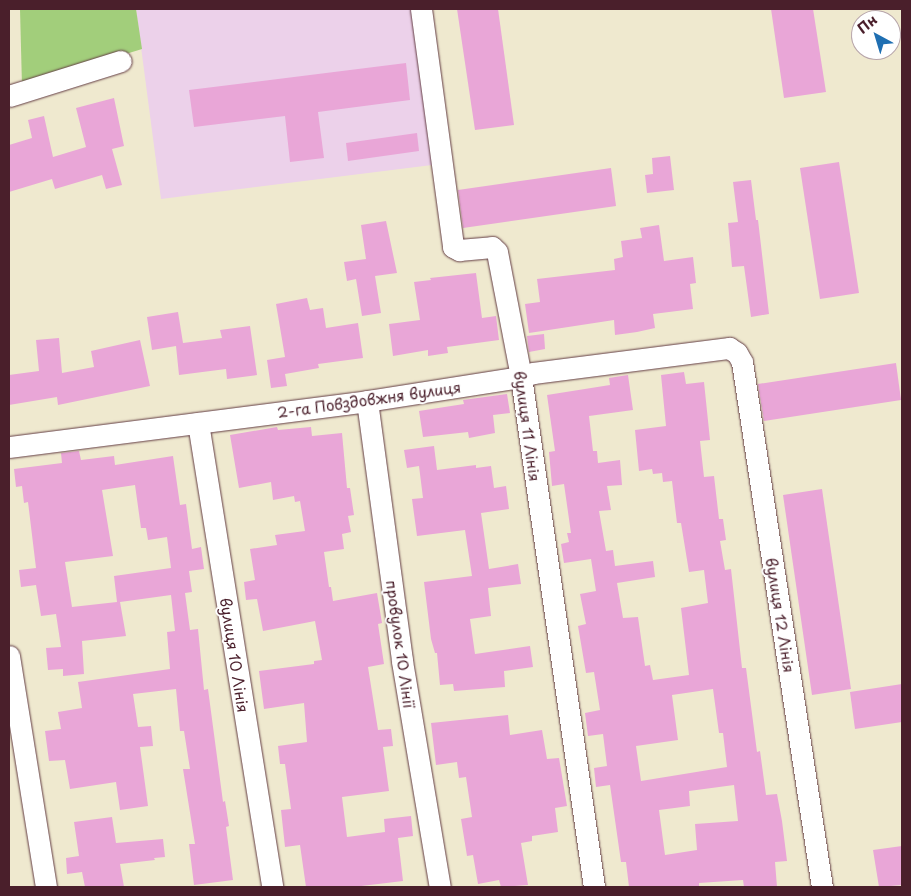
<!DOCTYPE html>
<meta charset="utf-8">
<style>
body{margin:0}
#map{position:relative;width:911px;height:896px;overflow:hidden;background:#efe9cf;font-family:"Playpen Sans",sans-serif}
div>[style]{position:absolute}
.built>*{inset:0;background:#ecd1ea}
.green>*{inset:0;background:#a2ce7b}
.building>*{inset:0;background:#e9a6d7}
.roads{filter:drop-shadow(0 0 1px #633d44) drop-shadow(0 0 1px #633d44)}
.street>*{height:21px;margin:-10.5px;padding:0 10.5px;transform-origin:10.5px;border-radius:10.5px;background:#fff}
span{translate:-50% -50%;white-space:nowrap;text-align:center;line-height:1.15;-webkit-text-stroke:4px #fff;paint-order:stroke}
.street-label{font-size:15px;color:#4a1f2b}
.frame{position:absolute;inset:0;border:10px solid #4a1f2b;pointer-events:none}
.north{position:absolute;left:851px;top:10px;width:50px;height:50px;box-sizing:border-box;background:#fff;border:1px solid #b7a5aa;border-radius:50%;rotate:321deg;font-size:14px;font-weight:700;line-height:20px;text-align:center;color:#4a1f2b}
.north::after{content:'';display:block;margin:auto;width:18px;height:22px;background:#1f6fb2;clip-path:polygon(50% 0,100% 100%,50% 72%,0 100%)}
</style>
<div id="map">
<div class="built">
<i style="clip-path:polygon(136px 9px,412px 9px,432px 165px,161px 199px)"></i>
</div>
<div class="green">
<i style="clip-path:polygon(20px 9px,136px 9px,142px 49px,22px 86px)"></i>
</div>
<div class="building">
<i style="clip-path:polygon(457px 9px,498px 9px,514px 125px,475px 130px)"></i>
<i style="clip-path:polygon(771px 9px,813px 9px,826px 92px,784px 98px)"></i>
<i style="clip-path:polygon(406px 63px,410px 100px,318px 112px,324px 158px,290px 162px,285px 116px,194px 127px,189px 90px)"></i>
<i style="clip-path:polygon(114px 98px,124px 146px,112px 149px,122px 185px,106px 189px,102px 175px,55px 189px,52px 179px,9px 192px,9px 145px,32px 138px,28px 120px,44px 116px,53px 157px,86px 147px,76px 108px)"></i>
<i style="clip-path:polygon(417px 133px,419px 151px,348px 161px,346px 143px)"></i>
<i style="clip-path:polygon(670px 156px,674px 190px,647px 193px,645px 175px,653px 174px,652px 158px)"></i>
<i style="clip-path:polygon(839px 162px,859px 293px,820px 299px,800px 168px)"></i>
<i style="clip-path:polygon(611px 168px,616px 206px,463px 228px,458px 190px)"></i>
<i style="clip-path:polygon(751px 180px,756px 220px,758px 220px,769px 314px,751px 317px,744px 266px,732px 267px,728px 223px,738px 222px,733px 182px)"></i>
<i style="clip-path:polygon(386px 221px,397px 273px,375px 276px,381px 313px,362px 316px,356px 279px,347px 281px,344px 262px,366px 259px,361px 225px)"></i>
<i style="clip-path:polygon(659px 225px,664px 261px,693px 257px,696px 283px,690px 284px,693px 309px,653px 314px,655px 328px,637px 332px,615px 335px,614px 320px,529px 333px,525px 304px,540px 302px,537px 279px,615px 270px,614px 259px,623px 257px,621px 241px,642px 238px,640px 228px)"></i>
<i style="clip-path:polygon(476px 273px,482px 318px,496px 316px,499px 340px,447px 347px,448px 353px,428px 356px,428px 350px,393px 356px,389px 324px,420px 320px,414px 282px,431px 280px,430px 278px)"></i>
<i style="clip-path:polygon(307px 298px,310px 310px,323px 308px,326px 328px,358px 323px,363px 358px,318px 364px,319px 368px,285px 374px,287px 386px,271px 388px,267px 360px,285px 357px,276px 304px)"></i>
<i style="clip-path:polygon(178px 312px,183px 343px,222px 338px,220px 330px,250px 326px,257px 375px,227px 379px,226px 369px,179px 375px,176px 346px,152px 350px,147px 317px)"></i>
<i style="clip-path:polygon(544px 334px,545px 349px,529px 352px,527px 336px)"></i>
<i style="clip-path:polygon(59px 338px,62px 373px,94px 367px,91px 351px,140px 340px,150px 386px,58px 405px,57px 397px,9px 405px,9px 375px,39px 371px,36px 340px)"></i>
<i style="clip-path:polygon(896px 363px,901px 400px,764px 421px,758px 384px)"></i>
<i style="clip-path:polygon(evenodd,684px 372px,686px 384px,704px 382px,710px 440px,700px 441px,704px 477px,714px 476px,719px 519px,723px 519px,726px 540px,720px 541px,725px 570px,731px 569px,742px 668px,746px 668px,757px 752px,760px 751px,766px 795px,777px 794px,782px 821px,787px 861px,775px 862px,777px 887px,744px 887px,743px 880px,699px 883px,699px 887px,629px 887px,626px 862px,621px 862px,610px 785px,596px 787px,594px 768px,607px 766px,603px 734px,588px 736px,585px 713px,600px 710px,594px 672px,586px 673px,578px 626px,586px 624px,580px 594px,596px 591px,591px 559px,564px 563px,561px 544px,569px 542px,567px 533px,571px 533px,564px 484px,552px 486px,549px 452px,555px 451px,547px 395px,610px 385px,609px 378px,628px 375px,633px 410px,589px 416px,593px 451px,597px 451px,598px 463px,620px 460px,622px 485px,607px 486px,611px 510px,599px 511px,606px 551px,613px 550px,615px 566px,653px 561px,655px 577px,617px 583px,623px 618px,638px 617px,645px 666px,650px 665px,653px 680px,689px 675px,681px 608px,708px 603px,704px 570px,689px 572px,681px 523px,677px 523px,672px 481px,663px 482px,662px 473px,653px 474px,652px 469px,639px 471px,635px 430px,666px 426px,661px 375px,684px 372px,713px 689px,719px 733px,723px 733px,727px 767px,641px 781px,636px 746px,678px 740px,672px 695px,713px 689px,684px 372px,734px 785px,738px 821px,695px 824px,697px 850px,665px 855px,659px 810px,690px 806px,689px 791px,734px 785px)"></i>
<i style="clip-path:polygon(507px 394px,510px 413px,493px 415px,495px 433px,469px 438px,468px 432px,423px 437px,419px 411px,464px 404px,463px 400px)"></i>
<i style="clip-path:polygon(277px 427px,278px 430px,311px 427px,312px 436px,342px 433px,347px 488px,350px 488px,354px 515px,348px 516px,351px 532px,342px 534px,344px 549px,324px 552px,329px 587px,331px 587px,333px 601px,377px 593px,382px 623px,378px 624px,384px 664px,368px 667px,378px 730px,391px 729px,393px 746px,383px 747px,389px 791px,342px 797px,347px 837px,385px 832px,384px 819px,411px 816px,413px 836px,398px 838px,403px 881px,353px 887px,306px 887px,300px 845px,285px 847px,281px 810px,291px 809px,285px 764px,280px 764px,278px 746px,307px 742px,304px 703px,264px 709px,259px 671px,314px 664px,314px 661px,322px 660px,315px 621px,263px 631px,257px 599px,246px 600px,244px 582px,255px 580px,250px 549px,277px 545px,275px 535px,305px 531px,300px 501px,295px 502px,294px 496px,273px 500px,271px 482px,239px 488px,230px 435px)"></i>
<i style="clip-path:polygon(434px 446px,437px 470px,476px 465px,476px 468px,491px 466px,494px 488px,506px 486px,509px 509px,481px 513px,489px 569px,518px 564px,521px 584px,488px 588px,491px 616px,470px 619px,475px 654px,530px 646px,533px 667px,504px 671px,505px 687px,454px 691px,453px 684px,440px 685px,437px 653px,435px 653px,431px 639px,424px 582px,472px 576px,465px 530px,417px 536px,412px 499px,423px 498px,419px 466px,407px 468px,404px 450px)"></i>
<i style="clip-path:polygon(evenodd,79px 451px,81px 460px,114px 456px,115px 465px,173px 456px,180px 505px,186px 504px,192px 549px,201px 547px,204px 569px,189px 571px,192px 592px,185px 593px,190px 630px,198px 629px,204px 690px,208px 689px,223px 802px,225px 801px,229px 826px,226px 827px,233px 880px,194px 885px,189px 844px,195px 844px,183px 769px,190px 769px,184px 731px,180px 731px,176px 689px,133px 694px,138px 727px,151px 726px,153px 746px,140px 747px,148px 806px,120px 810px,116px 782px,70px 789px,65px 760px,49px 761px,45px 731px,61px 729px,58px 712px,82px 708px,78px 682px,170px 669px,167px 632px,175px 631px,171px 595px,120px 602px,126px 636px,82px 641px,84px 674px,63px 676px,63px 669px,48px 670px,46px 648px,61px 647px,56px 614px,41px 616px,36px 585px,21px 587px,19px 570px,36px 568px,28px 502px,24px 503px,22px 486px,16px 487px,14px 469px,62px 463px,61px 453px,79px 451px,135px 485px,141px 528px,146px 528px,148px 540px,167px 537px,171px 568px,114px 576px,117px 602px,72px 607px,65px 562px,113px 556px,102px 490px,135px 485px)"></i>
<i style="clip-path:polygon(822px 489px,851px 689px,812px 695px,783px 495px)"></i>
<i style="clip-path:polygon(902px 684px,902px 722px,855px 729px,850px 692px)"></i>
<i style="clip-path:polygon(508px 715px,510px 735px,542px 730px,547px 759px,559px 758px,567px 806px,555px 808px,558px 832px,532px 836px,532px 841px,521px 843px,528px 885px,501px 887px,499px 880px,478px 884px,473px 855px,467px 856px,461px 819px,472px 817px,466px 777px,459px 778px,457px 762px,436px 765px,431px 723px)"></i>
<i style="clip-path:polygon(112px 817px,116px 843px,163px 839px,165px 857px,154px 858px,155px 860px,120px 864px,124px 887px,85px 887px,82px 872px,67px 874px,66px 858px,79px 856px,74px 822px)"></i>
<i style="clip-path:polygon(902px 846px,902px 885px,879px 887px,873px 850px)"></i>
</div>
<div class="roads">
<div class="street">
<i style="left:421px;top:9px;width:240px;rotate:82.3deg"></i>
<i style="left:453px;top:247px;width:7px;rotate:27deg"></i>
<i style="left:459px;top:250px;width:33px;rotate:-5deg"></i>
<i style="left:492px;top:247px;width:7px;rotate:45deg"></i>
<i style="left:497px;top:252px;width:127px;rotate:79.1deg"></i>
<i style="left:521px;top:377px;width:515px;rotate:81.85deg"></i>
<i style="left:9px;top:96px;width:117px;rotate:-17.4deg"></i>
<i style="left:367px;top:401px;width:262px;rotate:82.3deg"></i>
<i style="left:402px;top:661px;width:229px;rotate:80.5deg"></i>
<i style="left:198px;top:423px;width:470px;rotate:80.9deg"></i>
<i style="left:9px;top:447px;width:361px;rotate:-7.3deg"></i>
<i style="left:367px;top:401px;width:156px;rotate:-8.9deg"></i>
<i style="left:521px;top:377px;width:13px;rotate:-18deg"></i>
<i style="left:533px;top:373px;width:198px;rotate:-7.3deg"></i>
<i style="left:729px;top:348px;width:9px;rotate:32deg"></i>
<i style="left:737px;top:353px;width:10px;rotate:61deg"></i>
<i style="left:742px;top:362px;width:531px;rotate:81.34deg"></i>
<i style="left:9px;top:656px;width:234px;rotate:80.9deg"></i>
</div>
</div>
<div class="street-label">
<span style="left:369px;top:399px;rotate:-8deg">2-га Повздовжня вулиця</span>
<span style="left:528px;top:426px;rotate:82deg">вулиця 11 Лінія</span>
<span style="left:781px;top:615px;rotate:81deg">вулиця 12 Лінія</span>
<span style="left:401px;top:644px;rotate:82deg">провулок 10 Лінії</span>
<span style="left:235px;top:655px;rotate:81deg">вулиця 10 Лінія</span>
</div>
<div class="frame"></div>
<div class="north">Пн</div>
</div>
